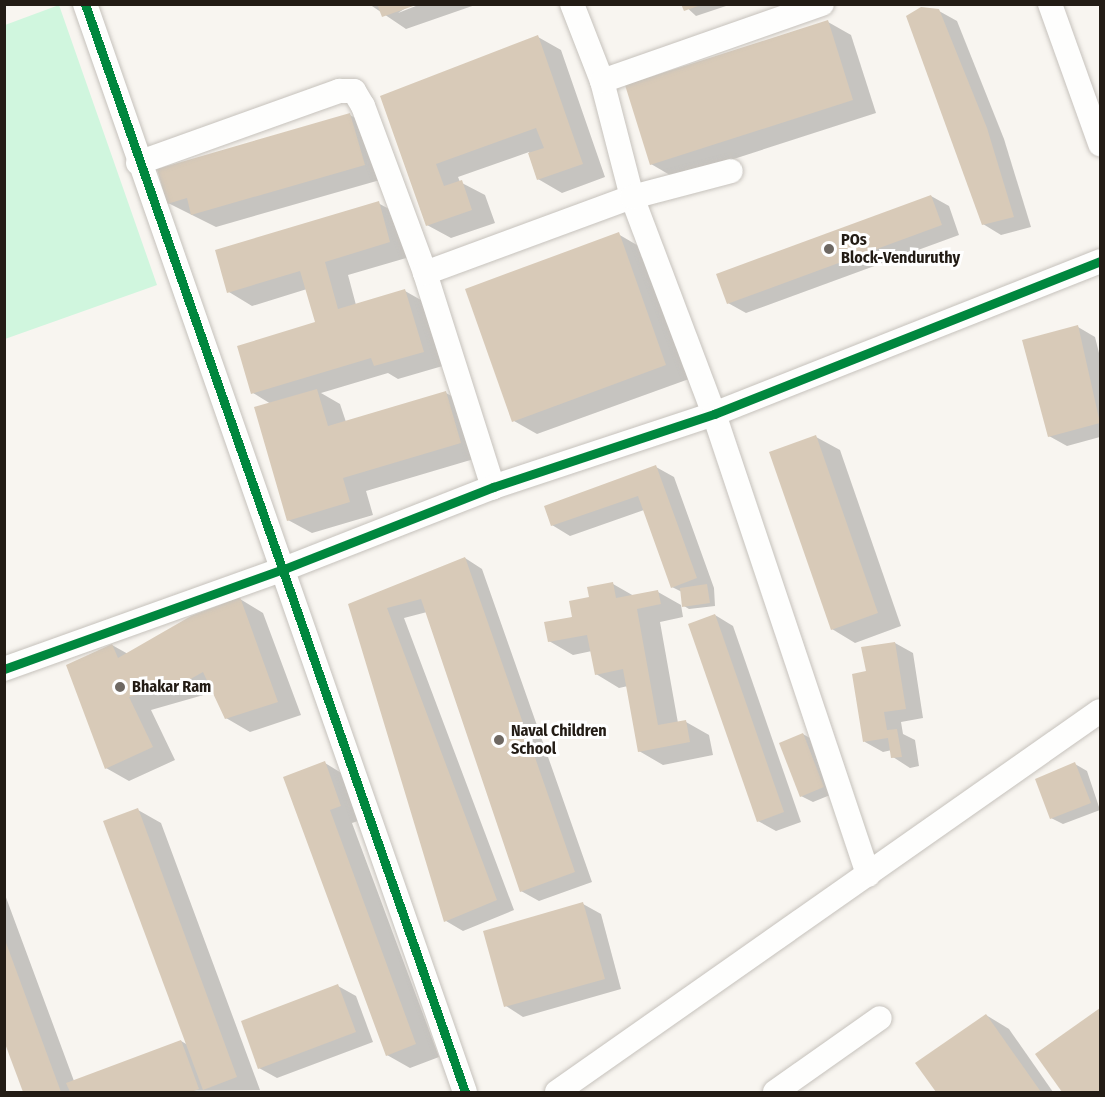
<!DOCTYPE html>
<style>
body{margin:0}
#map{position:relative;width:1105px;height:1097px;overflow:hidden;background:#f8f5f0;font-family:"Fira Sans Condensed",sans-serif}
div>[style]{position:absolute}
.green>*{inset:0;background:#d0f6de}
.shadow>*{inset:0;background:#0003}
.building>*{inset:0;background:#d8cab8}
.roads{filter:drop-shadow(0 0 2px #c6c2bc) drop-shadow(0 0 2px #c6c2bc)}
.minor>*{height:24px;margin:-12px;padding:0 12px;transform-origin:12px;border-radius:12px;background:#fefefd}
.cycleway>*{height:9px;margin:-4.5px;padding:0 4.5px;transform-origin:4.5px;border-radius:4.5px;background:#00873e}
.dots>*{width:16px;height:16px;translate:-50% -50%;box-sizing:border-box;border:3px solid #fff;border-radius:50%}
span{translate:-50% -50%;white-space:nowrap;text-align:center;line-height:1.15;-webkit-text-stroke:6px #fff;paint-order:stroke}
.poi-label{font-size:16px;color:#231c15;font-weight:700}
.left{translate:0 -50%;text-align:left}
.frame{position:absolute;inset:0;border:6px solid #231c15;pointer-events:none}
</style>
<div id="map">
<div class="green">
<i style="clip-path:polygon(59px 5px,157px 285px,5px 339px,5px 25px)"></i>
</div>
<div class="shadow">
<i style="clip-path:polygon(369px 4px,412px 4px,398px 13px,421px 4px,478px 4px,406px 29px)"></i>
<i style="clip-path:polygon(683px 4px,729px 4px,729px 5px,696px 16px)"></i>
<i style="clip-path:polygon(939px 11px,957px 21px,1004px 139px,1031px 227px,1001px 235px,983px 224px)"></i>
<i style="clip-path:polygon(828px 22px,851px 35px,876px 113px,675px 178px,651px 164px)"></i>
<i style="clip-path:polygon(538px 37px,561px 50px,605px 177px,562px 193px,538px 179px,529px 152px,458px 177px,460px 182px,485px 195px,495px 223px,451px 238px,427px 225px,382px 97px)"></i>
<i style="clip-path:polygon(350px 115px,373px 128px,387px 178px,216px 227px,168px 203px)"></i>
<i style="clip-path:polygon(931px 196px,949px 206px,959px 235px,746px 313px,728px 303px)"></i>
<i style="clip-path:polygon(378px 203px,402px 216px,413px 256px,348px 275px,356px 305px,405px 291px,428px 304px,446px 365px,398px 379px,388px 373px,321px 393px,340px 404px,346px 422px,446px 393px,470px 406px,484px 456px,366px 491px,373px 515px,312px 533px,288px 520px,271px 404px,253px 393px,317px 323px,307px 289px,252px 306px,229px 292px)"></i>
<i style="clip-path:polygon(618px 234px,642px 248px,689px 379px,537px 434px,514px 421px)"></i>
<i style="clip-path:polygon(1078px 327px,1095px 337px,1100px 357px,1100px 437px,1067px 446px,1049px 436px)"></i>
<i style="clip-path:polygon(816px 437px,840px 450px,901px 626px,855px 643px,832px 629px)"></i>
<i style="clip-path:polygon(656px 467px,674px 477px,714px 588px,715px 606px,689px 609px,684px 606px,682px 592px,672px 587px,644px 510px,570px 536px,552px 525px)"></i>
<i style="clip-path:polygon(465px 558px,482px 569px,592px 882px,539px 901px,521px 891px,427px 612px,404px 618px,514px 910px,463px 931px,446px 921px,350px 604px)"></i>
<i style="clip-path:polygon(613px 584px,634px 596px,658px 592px,681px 605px,683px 617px,660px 622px,678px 723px,686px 722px,709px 735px,713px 755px,663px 765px,639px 751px,628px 686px,619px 688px,596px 674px,592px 651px,573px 655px,549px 641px,590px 598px)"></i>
<i style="clip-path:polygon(240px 599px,263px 613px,301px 715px,250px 732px,226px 718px,214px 692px,151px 710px,175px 760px,129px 781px,106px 768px,112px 645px,128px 654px)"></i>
<i style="clip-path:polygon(715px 615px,733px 626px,801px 822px,776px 831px,758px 821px)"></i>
<i style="clip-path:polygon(895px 643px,913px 653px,923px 718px,901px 722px,903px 734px,915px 740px,919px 766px,910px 768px,893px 757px,892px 750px,883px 752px,865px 742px,867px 673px)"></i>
<i style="clip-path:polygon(803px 734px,815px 741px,835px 793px,813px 802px,801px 796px)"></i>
<i style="clip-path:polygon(325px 763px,348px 777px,364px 819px,352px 823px,439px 1057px,410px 1068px,387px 1055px,285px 778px)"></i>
<i style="clip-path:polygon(1075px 764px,1087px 771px,1100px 810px,1063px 824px,1051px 818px)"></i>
<i style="clip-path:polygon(138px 810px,161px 823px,260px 1090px,25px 1092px,4px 1037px,4px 892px,74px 1081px,181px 1041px,188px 1045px)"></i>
<i style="clip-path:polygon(583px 904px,601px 914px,621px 989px,523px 1017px,506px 1006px)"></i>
<i style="clip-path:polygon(338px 986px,356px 996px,373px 1042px,277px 1078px,259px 1068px)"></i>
<i style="clip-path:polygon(1100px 1010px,1100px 1092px,1064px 1092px,1038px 1054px)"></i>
<i style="clip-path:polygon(986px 1015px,1009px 1029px,1053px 1092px,938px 1092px,918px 1063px)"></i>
</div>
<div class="building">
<i style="clip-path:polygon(377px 4px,416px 4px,416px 5px,382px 17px)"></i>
<i style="clip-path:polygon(681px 4px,701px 4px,701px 5px,684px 11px)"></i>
<i style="clip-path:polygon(921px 7px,939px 9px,987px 128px,1014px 217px,982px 225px,906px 16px)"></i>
<i style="clip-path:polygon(828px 20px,853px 100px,650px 165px,625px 85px)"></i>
<i style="clip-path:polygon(538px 35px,583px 164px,537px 180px,528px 153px,544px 148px,536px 128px,436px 164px,444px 186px,462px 180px,472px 210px,426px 226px,380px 96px)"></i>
<i style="clip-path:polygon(350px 113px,365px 165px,191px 215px,187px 198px,167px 204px,157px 169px)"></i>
<i style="clip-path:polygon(931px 195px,942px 225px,727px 304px,716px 274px)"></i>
<i style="clip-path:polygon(379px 201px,390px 242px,325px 262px,338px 309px,405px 289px,424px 352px,374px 366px,371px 358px,251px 394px,237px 346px,315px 322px,300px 271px,227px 293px,215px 250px)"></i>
<i style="clip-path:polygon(619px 232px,666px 365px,512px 422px,465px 289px)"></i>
<i style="clip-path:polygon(1078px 325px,1100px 423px,1048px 437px,1022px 340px)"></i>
<i style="clip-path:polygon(317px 389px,328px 426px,446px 391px,461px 443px,343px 478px,350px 502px,287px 521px,254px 407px)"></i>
<i style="clip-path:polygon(816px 435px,878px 613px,831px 630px,769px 452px)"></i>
<i style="clip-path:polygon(656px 465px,697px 578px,671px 588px,638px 496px,551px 526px,544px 506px)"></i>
<i style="clip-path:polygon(465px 557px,575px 872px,520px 892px,421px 599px,387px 608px,497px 900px,444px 922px,348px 604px)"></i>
<i style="clip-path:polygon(613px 582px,616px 598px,658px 590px,661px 604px,637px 609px,658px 725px,686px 720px,690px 742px,638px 752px,623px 669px,595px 675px,587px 635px,548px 642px,544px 622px,572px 617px,569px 601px,589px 597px,587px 587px)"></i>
<i style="clip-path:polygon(707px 584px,710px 603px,682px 607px,680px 588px)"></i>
<i style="clip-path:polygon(240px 597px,278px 702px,225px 719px,203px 672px,187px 681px,129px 697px,153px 747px,105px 769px,66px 665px,112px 644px,118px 658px,191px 616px)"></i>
<i style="clip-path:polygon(715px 614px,784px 812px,757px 822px,688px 624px)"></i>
<i style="clip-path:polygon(895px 642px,906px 709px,884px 712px,887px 730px,897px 729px,902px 757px,891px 758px,888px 738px,863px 742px,852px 674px,866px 671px,861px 647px)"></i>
<i style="clip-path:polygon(803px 733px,824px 787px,800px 797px,779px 743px)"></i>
<i style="clip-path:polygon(325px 761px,341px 806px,330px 810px,416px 1044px,386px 1056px,283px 777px)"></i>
<i style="clip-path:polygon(1075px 762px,1091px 803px,1050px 819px,1035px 779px)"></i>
<i style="clip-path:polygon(138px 808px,237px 1077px,203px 1090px,103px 821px)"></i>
<i style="clip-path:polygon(583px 902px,605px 979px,504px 1007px,483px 931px)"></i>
<i style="clip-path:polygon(4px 940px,5px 940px,61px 1092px,23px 1092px,4px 1041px)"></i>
<i style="clip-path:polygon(338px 984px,356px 1032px,258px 1069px,241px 1021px)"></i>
<i style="clip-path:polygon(1100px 1008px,1100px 1092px,1062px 1092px,1035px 1054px)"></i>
<i style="clip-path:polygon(986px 1014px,1041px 1092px,936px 1092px,915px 1063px)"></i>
<i style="clip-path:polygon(181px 1040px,199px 1089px,191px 1092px,70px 1092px,66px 1083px)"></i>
</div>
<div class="roads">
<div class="minor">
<i style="left:85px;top:4px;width:1152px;rotate:70.75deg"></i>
<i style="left:572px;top:4px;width:83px;rotate:68.7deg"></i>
<i style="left:602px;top:81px;width:120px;rotate:75.5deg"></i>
<i style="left:632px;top:197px;width:232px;rotate:69.3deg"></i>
<i style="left:714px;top:414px;width:486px;rotate:71.5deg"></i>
<i style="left:1050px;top:4px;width:149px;rotate:70.3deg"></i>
<i style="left:602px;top:81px;width:233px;rotate:-19.3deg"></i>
<i style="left:138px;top:163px;width:214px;rotate:-19.7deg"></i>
<i style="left:339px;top:91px;width:15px"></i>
<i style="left:354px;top:91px;width:17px;rotate:59deg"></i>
<i style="left:363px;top:106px;width:178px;rotate:69.6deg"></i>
<i style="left:425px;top:273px;width:225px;rotate:72.4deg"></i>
<i style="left:425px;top:273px;width:221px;rotate:-20.2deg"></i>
<i style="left:632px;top:197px;width:102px;rotate:-14.7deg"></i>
<i style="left:4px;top:669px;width:297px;rotate:-19.7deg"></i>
<i style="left:284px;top:569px;width:225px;rotate:-21.4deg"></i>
<i style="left:493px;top:487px;width:233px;rotate:-18.3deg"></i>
<i style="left:714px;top:414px;width:415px;rotate:-21.6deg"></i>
<i style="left:557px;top:1092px;width:663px;rotate:-35.06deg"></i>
<i style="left:775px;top:1092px;width:128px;rotate:-35.2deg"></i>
</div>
</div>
<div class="cycleway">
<i style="left:85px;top:4px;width:1152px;rotate:70.75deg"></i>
<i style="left:4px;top:669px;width:297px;rotate:-19.7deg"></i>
<i style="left:284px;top:569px;width:225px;rotate:-21.4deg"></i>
<i style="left:493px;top:487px;width:233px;rotate:-18.3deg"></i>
<i style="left:714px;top:414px;width:415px;rotate:-21.6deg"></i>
</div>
<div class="dots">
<i style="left:829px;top:249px;background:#6e6862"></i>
<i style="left:120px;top:687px;background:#6e6862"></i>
<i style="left:499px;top:740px;background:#6e6862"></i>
</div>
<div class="poi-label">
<span class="left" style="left:841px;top:249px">POs<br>Block-Venduruthy</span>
<span class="left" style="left:132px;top:687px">Bhakar Ram</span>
<span class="left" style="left:511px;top:740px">Naval Children<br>School</span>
</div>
<div class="frame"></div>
</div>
